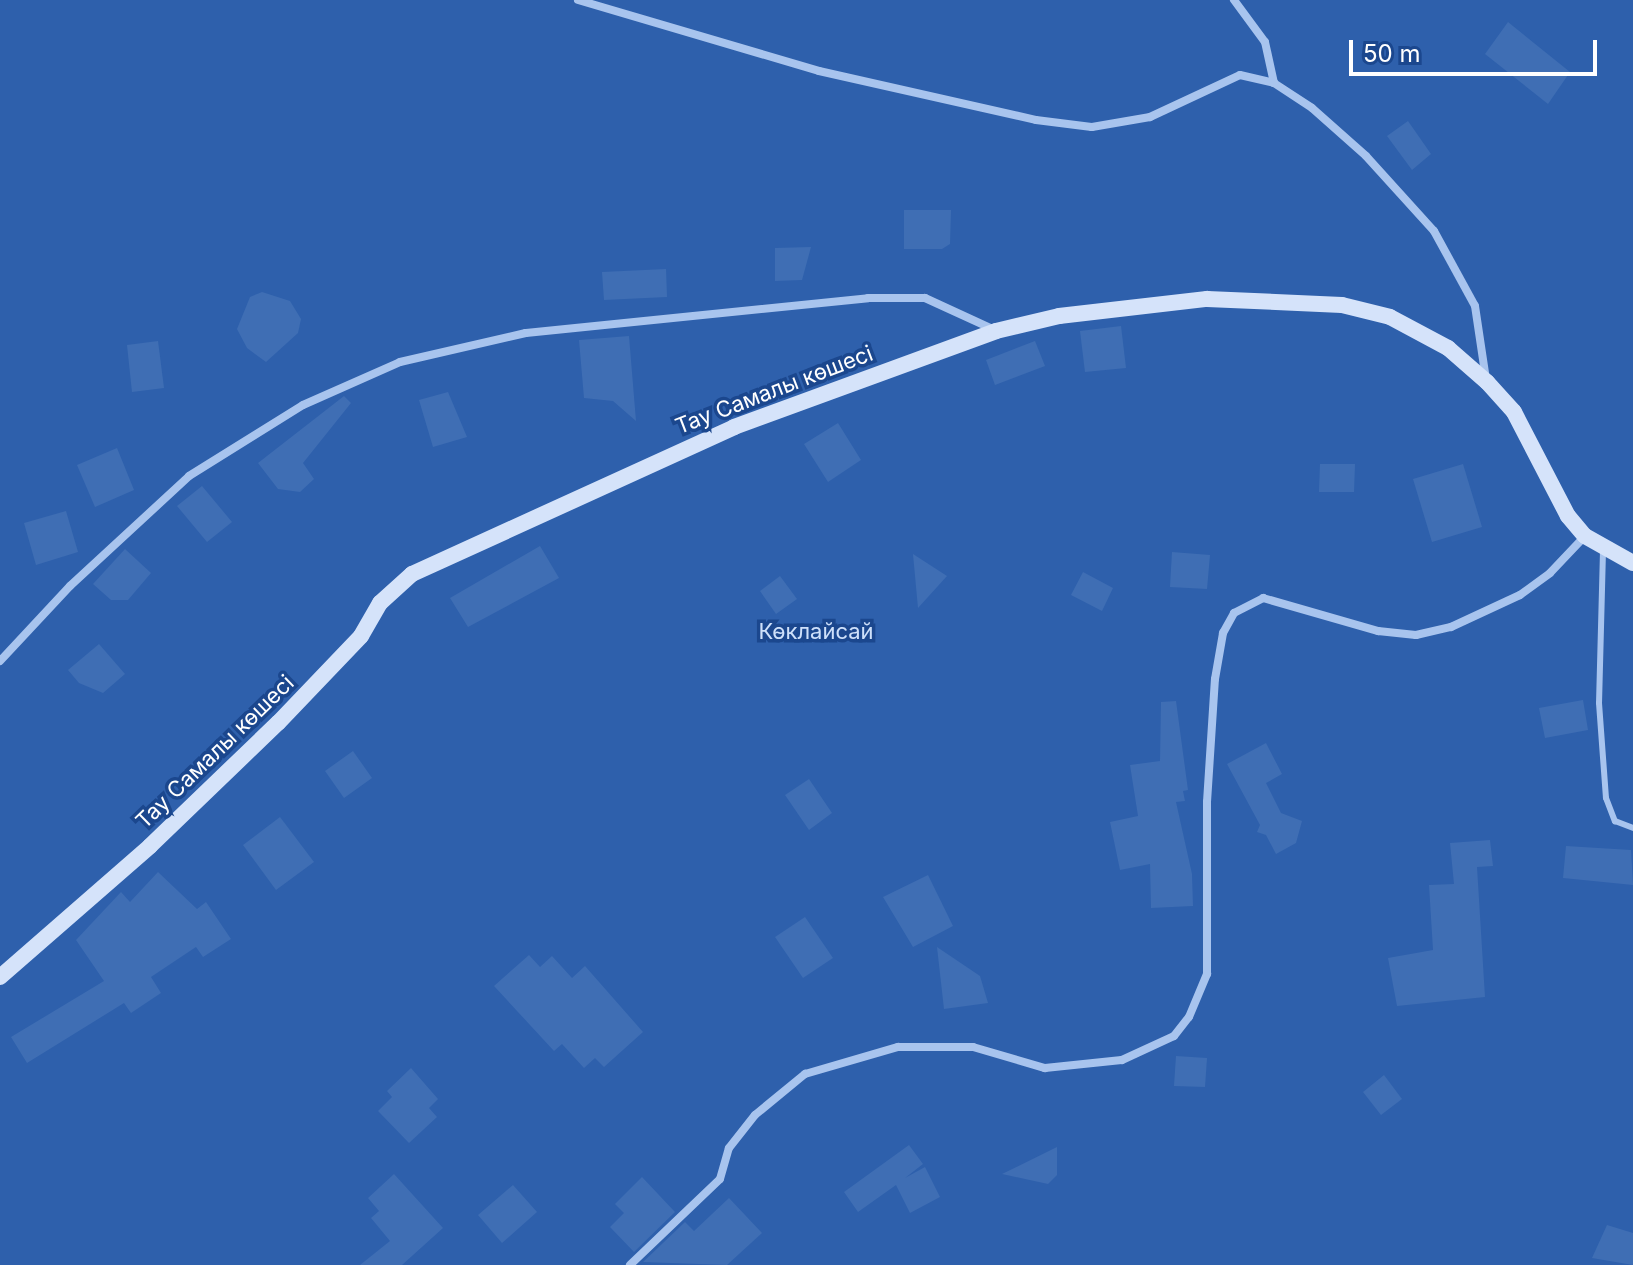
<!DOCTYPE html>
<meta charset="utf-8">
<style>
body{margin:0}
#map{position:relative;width:1633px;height:1265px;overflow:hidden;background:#1b478e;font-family:Inter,sans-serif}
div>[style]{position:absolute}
.green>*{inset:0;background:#2e60ac}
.building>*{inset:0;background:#3f6eb4}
.lane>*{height:6px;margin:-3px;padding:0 3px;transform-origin:3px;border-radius:3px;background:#a8c4ee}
.street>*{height:8px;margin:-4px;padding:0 4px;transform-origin:4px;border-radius:4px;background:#a8c4ee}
.secondary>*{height:16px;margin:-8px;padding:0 8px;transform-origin:8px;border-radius:8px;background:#d5e3fa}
span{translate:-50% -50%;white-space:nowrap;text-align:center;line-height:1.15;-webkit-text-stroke:7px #1b478e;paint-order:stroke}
.street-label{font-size:22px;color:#fff}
.park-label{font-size:22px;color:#cee0fa}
.scale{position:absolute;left:1349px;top:40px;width:248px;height:36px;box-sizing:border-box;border:4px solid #fff;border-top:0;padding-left:10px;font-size:24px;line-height:28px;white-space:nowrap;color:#fff;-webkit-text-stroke:6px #1b478e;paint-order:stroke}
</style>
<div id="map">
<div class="green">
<i style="clip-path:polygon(0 0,1633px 0,1633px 1265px,0 1265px)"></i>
</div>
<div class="building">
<i style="clip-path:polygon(1508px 22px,1570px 72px,1548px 104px,1485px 54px)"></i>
<i style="clip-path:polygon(1408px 121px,1431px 154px,1412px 170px,1387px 136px)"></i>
<i style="clip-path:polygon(904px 210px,951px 210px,950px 244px,942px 249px,904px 249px)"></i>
<i style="clip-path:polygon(811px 247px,802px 280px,775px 281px,775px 248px)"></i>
<i style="clip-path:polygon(666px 269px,667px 297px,604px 300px,602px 272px)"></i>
<i style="clip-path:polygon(262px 292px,290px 301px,301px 319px,298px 333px,266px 362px,247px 348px,237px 329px,250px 297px)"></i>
<i style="clip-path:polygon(1121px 326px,1126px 368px,1085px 372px,1080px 331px)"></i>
<i style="clip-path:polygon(629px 336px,636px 421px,613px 401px,584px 398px,579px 340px)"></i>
<i style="clip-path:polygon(158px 341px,164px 388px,132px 392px,127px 345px)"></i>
<i style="clip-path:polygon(1035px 341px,1045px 366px,995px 385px,986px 360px)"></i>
<i style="clip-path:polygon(448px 392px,467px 437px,433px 447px,419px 400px)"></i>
<i style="clip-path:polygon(344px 396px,351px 403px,303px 463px,314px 479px,300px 492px,278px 489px,258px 463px)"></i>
<i style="clip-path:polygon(838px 423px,861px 460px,828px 482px,804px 444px)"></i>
<i style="clip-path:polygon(117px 448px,134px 490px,95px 507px,77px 465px)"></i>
<i style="clip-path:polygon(1320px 464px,1355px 464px,1354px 492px,1319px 492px)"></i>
<i style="clip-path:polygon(1463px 464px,1482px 527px,1432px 542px,1413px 479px)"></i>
<i style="clip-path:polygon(202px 486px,232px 522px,207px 542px,177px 506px)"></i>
<i style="clip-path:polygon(66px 511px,78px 552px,36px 565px,24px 523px)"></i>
<i style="clip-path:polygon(540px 546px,559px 578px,468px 627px,450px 598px)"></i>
<i style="clip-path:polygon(125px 549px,151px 573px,128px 600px,111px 600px,93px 584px)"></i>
<i style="clip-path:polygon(1172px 552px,1210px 555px,1207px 589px,1170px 587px)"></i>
<i style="clip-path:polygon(913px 554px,947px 576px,918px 608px)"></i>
<i style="clip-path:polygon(1083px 572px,1113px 588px,1102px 611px,1071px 595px)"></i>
<i style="clip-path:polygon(780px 576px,797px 599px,776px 614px,760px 591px)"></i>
<i style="clip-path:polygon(99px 644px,125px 674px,103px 693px,79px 683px,68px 670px)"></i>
<i style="clip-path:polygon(1583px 700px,1588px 730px,1545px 738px,1539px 708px)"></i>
<i style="clip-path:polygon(1176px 701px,1188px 790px,1183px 791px,1185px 801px,1176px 802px,1192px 874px,1193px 906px,1151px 908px,1150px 864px,1120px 870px,1110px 822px,1138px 816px,1130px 765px,1160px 761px,1161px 702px)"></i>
<i style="clip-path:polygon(1266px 743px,1282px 774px,1266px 783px,1281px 813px,1302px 821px,1296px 843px,1276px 854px,1266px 835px,1257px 832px,1260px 825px,1227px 764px)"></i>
<i style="clip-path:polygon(353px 751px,372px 778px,344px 798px,325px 771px)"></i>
<i style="clip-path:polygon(809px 779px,832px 813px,809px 830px,785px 795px)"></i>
<i style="clip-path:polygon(280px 817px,314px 862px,276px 890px,243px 845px)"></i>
<i style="clip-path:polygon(1490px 840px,1493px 866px,1477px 867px,1485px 997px,1397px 1006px,1388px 958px,1433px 950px,1429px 885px,1454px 884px,1450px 843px)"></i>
<i style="clip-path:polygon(1566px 846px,1631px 850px,1633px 885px,1563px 878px)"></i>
<i style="clip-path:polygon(158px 872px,197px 909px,206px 902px,231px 939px,203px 957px,196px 947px,151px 977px,161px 993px,131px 1013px,124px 1003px,27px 1063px,11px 1037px,104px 981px,76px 940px,121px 892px,130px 902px)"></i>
<i style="clip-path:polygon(928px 875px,953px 926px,913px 947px,883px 897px)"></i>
<i style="clip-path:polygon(805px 917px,833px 958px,803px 978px,775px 937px)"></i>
<i style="clip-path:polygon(937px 947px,980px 976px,988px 1003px,944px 1009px)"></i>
<i style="clip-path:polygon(529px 955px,540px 967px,552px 956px,572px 978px,585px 966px,643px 1032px,604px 1067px,595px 1058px,584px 1068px,562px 1044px,554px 1051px,494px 986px)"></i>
<i style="clip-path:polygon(1176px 1056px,1207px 1058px,1205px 1087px,1174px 1086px)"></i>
<i style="clip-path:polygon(411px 1068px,438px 1099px,429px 1108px,437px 1117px,409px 1143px,378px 1111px,392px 1097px,387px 1091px)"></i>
<i style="clip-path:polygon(1384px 1075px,1402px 1099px,1381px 1115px,1363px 1092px)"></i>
<i style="clip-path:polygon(909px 1145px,923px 1164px,905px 1178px,925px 1167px,940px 1197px,910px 1213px,896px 1185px,858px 1212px,844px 1192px)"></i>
<i style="clip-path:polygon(1057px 1147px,1057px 1175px,1048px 1184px,1002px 1174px)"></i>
<i style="clip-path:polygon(394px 1174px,443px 1228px,402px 1265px,360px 1265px,390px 1241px,371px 1218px,379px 1211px,368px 1198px)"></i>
<i style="clip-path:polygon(642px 1177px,675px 1212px,634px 1252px,610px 1227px,624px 1213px,615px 1204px)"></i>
<i style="clip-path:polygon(513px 1185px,537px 1212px,502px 1243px,478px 1215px)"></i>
<i style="clip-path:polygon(729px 1198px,762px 1233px,727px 1265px,643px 1262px,685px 1222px,694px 1231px)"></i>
<i style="clip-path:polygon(1607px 1225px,1633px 1233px,1633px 1265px,1592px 1258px)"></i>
</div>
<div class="lane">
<i style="left:1603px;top:551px;width:152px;rotate:91.5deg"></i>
<i style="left:1599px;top:703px;width:95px;rotate:85.8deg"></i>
<i style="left:1606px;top:798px;width:25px;rotate:69deg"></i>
<i style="left:1615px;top:821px;width:19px;rotate:21deg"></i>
</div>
<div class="street">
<i style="left:578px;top:0;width:251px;rotate:16.4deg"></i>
<i style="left:819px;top:71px;width:222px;rotate:12.7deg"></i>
<i style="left:1036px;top:120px;width:56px;rotate:7.1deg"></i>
<i style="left:1092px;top:127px;width:59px;rotate:-9.8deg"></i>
<i style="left:1150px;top:117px;width:99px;rotate:-25deg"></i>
<i style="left:1240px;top:75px;width:35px;rotate:13deg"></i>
<i style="left:1274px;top:83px;width:45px;rotate:33.3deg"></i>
<i style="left:1312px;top:108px;width:72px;rotate:41.6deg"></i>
<i style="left:1366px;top:156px;width:101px;rotate:47.8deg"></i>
<i style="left:1434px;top:231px;width:85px;rotate:61.3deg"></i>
<i style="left:1475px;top:306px;width:75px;rotate:81.5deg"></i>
<i style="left:1234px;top:0;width:52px;rotate:53.6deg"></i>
<i style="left:1265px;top:42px;width:42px;rotate:77.6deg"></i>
<i style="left:0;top:661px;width:103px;rotate:-47deg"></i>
<i style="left:70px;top:586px;width:162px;rotate:-42.7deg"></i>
<i style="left:189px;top:476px;width:134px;rotate:-31.9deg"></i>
<i style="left:303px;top:405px;width:106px;rotate:-23.9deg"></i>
<i style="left:400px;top:362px;width:129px;rotate:-13deg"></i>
<i style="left:526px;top:333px;width:344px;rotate:-5.8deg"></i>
<i style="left:868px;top:298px;width:57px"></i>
<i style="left:925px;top:298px;width:77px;rotate:24.6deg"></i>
<i style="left:630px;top:1265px;width:124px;rotate:-43.7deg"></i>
<i style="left:720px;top:1179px;width:32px;rotate:-74deg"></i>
<i style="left:729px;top:1148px;width:42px;rotate:-51.8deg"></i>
<i style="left:755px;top:1115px;width:65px;rotate:-39.4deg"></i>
<i style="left:805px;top:1074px;width:97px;rotate:-16.2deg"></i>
<i style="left:898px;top:1047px;width:75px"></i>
<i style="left:973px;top:1047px;width:75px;rotate:16.3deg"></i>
<i style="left:1045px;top:1068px;width:77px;rotate:-5.9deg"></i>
<i style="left:1122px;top:1060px;width:57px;rotate:-24.8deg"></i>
<i style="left:1174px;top:1036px;width:24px;rotate:-52deg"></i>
<i style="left:1189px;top:1017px;width:47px;rotate:-67.3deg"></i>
<i style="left:1207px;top:974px;width:172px;rotate:-90deg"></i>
<i style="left:1207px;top:802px;width:123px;rotate:-86.3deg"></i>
<i style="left:1215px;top:679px;width:47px;rotate:-80.1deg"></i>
<i style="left:1223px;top:633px;width:23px;rotate:-61deg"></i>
<i style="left:1234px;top:613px;width:33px;rotate:-27deg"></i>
<i style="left:1263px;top:598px;width:120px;rotate:16deg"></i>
<i style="left:1378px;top:631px;width:38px;rotate:6deg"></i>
<i style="left:1416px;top:635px;width:36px;rotate:-13deg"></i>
<i style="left:1451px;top:627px;width:76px;rotate:-24.9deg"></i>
<i style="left:1520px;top:595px;width:37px;rotate:-36deg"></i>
<i style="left:1550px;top:573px;width:51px;rotate:-46.6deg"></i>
</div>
<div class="secondary">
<i style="left:0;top:977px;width:199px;rotate:-41.1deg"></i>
<i style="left:150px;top:846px;width:178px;rotate:-43.9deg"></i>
<i style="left:278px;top:723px;width:120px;rotate:-46.3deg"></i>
<i style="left:361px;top:636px;width:38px;rotate:-60deg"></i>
<i style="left:380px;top:603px;width:43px;rotate:-42.2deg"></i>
<i style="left:412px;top:574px;width:354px;rotate:-24.5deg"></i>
<i style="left:734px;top:427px;width:279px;rotate:-20.1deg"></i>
<i style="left:996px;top:331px;width:65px;rotate:-13.4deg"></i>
<i style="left:1059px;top:316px;width:149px;rotate:-6.6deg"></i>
<i style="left:1207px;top:299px;width:135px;rotate:2.5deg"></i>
<i style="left:1342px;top:305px;width:49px;rotate:14deg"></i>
<i style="left:1390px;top:317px;width:66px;rotate:28.1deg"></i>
<i style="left:1448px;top:348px;width:52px;rotate:41.1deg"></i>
<i style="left:1487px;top:382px;width:40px;rotate:48deg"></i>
<i style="left:1514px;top:412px;width:117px;rotate:62.6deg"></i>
<i style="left:1568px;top:516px;width:26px;rotate:50deg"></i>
<i style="left:1585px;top:536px;width:55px;rotate:29.4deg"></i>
</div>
<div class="street-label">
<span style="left:774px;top:390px;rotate:-21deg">Тау Самалы көшесі</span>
<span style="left:215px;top:752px;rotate:-44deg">Тау Самалы көшесі</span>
</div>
<div class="park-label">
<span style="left:816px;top:632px">Көклайсай</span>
</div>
<div class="scale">50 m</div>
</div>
